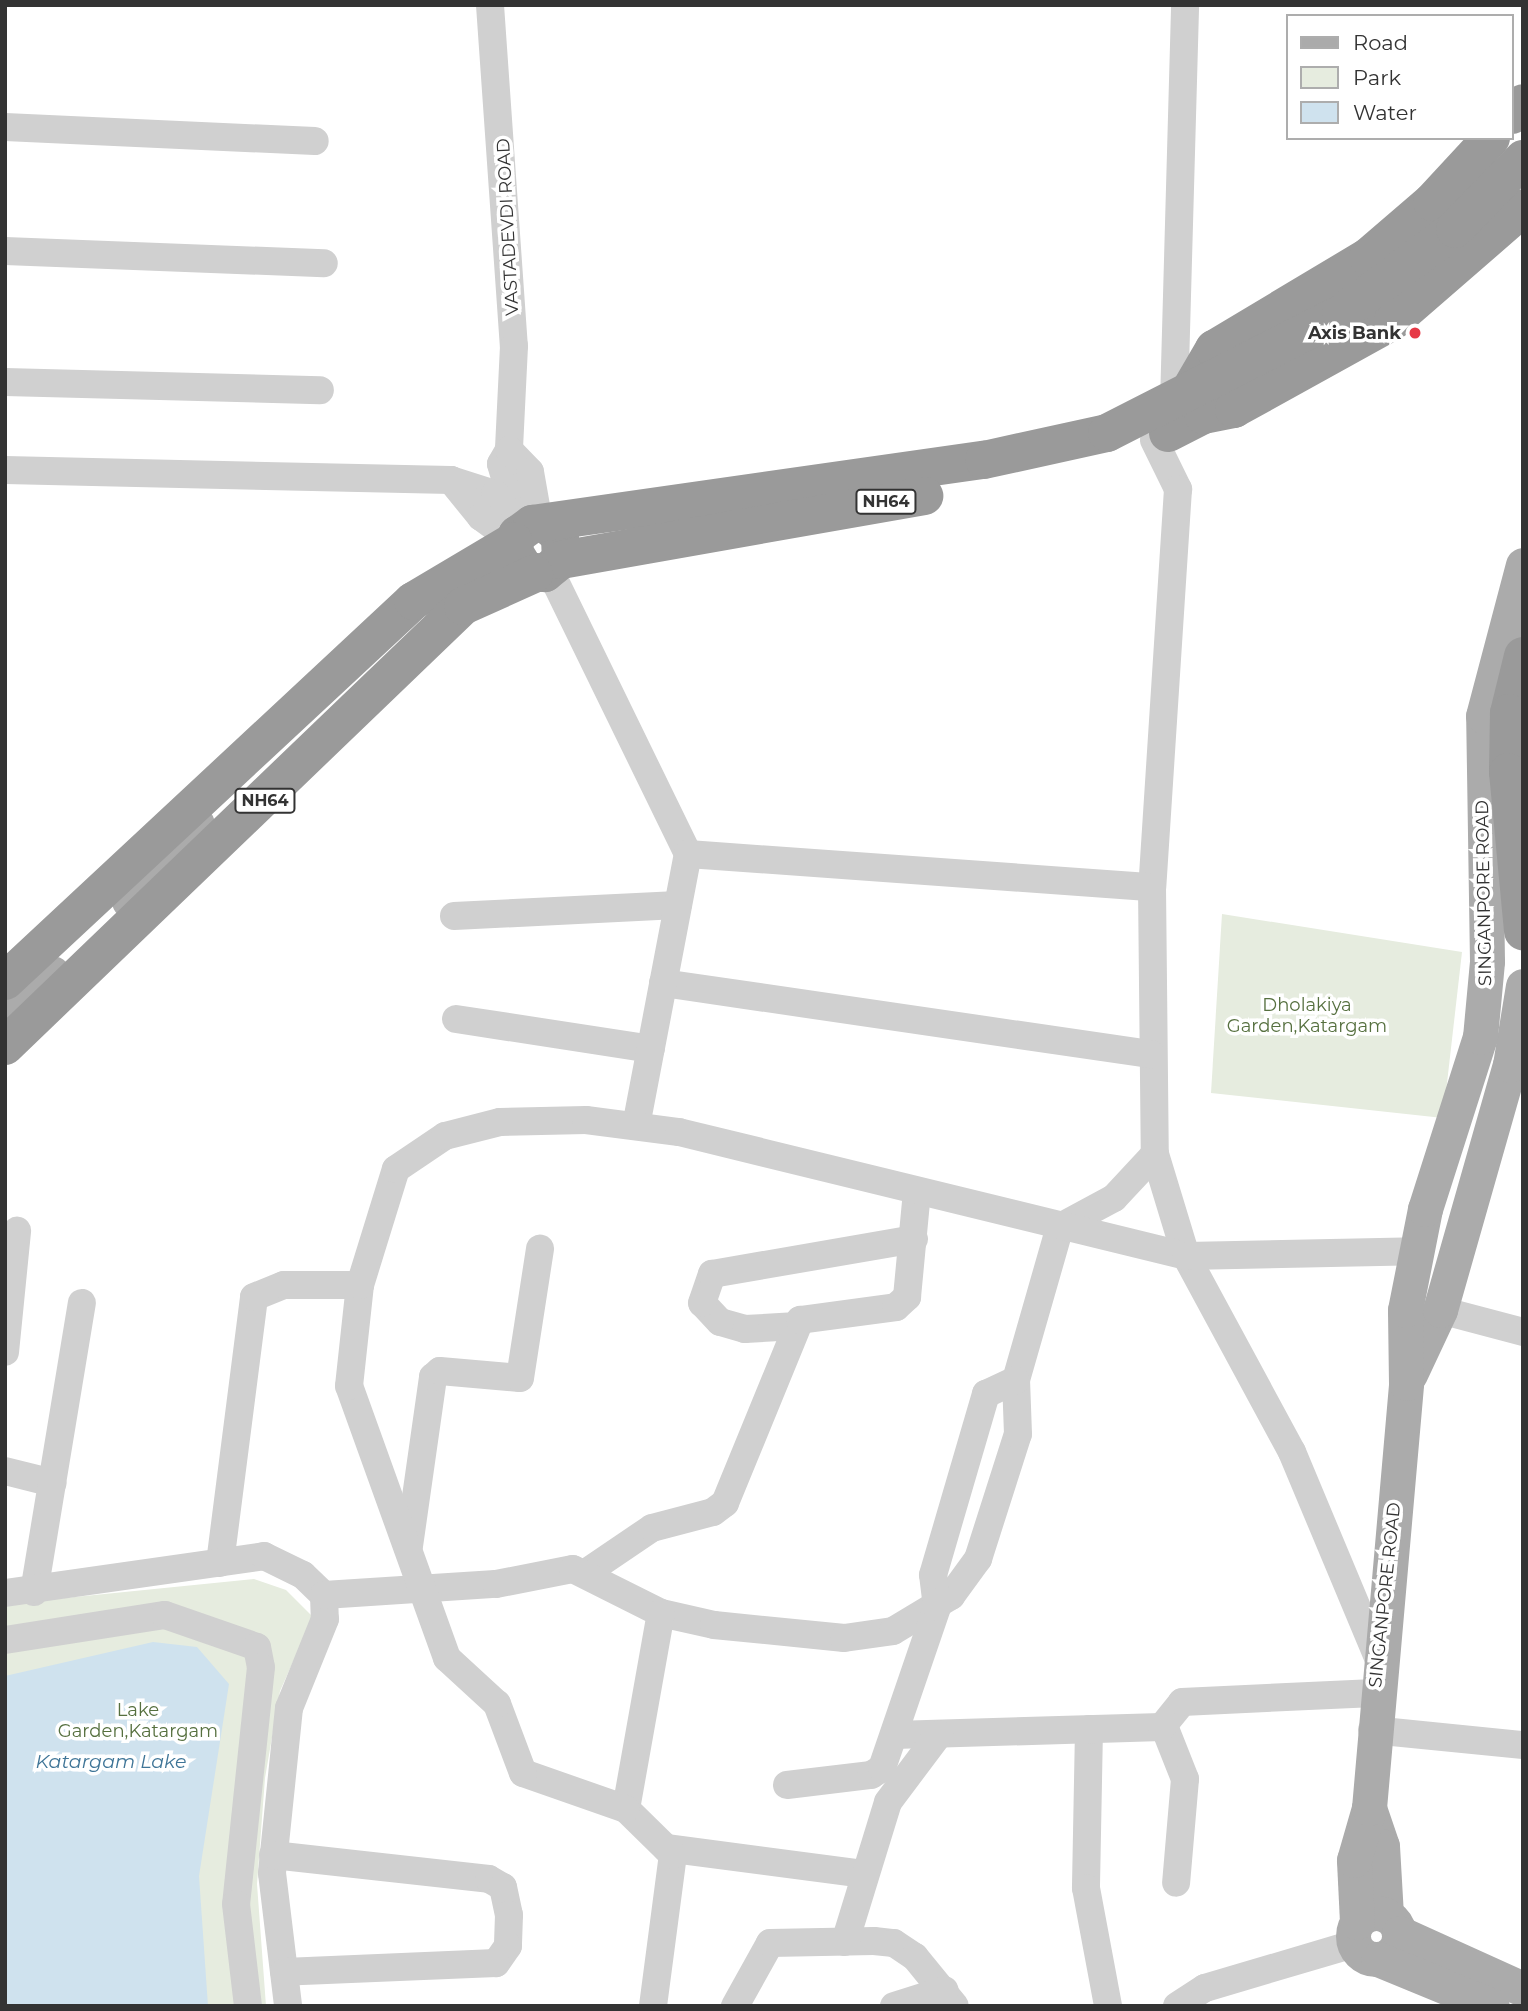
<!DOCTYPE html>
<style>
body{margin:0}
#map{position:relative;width:1528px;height:2011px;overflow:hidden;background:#fff;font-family:Montserrat,sans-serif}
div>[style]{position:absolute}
.green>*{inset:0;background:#e6ecdf}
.water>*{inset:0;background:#cfe2ee}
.minor>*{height:28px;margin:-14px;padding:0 14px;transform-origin:14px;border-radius:14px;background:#d0d0d0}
.major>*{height:35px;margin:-17.5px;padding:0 17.5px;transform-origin:17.5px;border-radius:17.5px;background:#ababab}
.major>.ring{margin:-17.5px;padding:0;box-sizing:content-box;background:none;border:35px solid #ababab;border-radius:50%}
.highway>*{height:38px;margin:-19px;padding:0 19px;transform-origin:19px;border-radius:19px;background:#9a9a9a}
.dots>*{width:19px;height:19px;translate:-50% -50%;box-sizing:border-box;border:4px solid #fff;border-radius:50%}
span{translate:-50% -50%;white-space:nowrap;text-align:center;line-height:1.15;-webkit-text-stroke:7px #fff;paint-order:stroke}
.shield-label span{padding:2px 5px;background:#fff;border:2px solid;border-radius:5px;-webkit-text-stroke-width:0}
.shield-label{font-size:16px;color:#333;font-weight:700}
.street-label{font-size:18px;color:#333}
.poi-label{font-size:18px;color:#333;font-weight:700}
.right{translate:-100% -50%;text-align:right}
.park-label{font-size:18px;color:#56703f}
.water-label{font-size:19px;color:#3f7597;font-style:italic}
.frame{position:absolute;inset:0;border:7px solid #333;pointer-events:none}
.legend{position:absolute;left:1286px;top:14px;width:228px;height:126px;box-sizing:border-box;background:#fff;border:2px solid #adadad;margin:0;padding:9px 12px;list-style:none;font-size:21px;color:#333}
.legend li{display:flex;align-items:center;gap:14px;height:35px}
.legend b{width:35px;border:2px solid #adadad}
</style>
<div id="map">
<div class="green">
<i style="clip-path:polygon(1222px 914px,1462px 952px,1443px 1118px,1211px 1093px)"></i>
<i style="clip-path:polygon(254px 1579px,286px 1590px,313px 1617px,280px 1691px,265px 1778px,257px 1884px,266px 2006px,5px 2006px,5px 1604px)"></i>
</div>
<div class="water">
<i style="clip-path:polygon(153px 1642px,197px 1647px,229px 1684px,199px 1876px,208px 2006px,5px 2006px,5px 1676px)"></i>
</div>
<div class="minor">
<i style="left:490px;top:5px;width:342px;rotate:86deg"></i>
<i style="left:514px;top:346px;width:104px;rotate:92.8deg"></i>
<i style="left:509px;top:450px;width:16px;rotate:120deg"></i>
<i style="left:501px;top:464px;width:50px;rotate:73.7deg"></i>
<i style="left:5px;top:127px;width:310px;rotate:2.6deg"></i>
<i style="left:5px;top:251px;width:319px;rotate:2.2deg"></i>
<i style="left:5px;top:382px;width:315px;rotate:1.5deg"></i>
<i style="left:1174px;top:403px;width:398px;rotate:-88.4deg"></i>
<i style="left:1154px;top:440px;width:55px;rotate:63.9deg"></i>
<i style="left:1178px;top:489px;width:399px;rotate:93.7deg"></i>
<i style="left:1152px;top:887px;width:267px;rotate:89.4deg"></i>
<i style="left:1155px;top:1154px;width:107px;rotate:73.1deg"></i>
<i style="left:1186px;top:1256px;width:223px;rotate:61.6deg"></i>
<i style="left:1292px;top:1452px;width:225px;rotate:67.3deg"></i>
<i style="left:509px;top:450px;width:30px;rotate:46deg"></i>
<i style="left:530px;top:472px;width:52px;rotate:80deg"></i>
<i style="left:5px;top:470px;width:446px;rotate:1.3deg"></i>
<i style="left:451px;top:480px;width:46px;rotate:17.7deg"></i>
<i style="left:495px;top:494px;width:44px;rotate:54.2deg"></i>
<i style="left:451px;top:480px;width:48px;rotate:51deg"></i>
<i style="left:481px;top:517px;width:41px;rotate:36deg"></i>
<i style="left:550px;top:571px;width:315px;rotate:64deg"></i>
<i style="left:688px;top:854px;width:465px;rotate:4.1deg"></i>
<i style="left:454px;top:916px;width:224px;rotate:-2.8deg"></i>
<i style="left:663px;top:983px;width:493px;rotate:8.3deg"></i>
<i style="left:456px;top:1019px;width:197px;rotate:8.7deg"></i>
<i style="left:636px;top:1126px;width:277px;rotate:-79.2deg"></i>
<i style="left:1440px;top:1310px;width:86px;rotate:14.8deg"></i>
<i style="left:797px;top:1326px;width:52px;rotate:176.7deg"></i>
<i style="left:745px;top:1329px;width:26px;rotate:-164deg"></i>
<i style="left:720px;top:1322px;width:26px;rotate:-133deg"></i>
<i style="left:702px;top:1303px;width:31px;rotate:-71deg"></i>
<i style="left:712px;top:1274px;width:205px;rotate:-9.8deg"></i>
<i style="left:5px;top:1352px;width:122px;rotate:-84.3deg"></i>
<i style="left:5px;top:1471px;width:49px;rotate:14deg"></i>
<i style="left:409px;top:1546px;width:171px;rotate:-81.9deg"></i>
<i style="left:433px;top:1377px;width:9px;rotate:-41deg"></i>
<i style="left:440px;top:1371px;width:80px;rotate:5deg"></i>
<i style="left:520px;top:1378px;width:131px;rotate:-81.2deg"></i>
<i style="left:220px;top:1563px;width:268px;rotate:-82.7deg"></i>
<i style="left:254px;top:1297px;width:32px;rotate:-22deg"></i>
<i style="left:284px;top:1285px;width:76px"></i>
<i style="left:587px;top:1572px;width:78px;rotate:-34.1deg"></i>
<i style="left:652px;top:1528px;width:63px;rotate:-14.7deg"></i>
<i style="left:713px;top:1512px;width:15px;rotate:-37deg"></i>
<i style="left:725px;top:1503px;width:198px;rotate:-67.7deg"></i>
<i style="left:800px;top:1320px;width:97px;rotate:-7.7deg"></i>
<i style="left:896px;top:1307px;width:15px;rotate:-42deg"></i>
<i style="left:907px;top:1297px;width:105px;rotate:-84.6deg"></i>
<i style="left:34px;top:1592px;width:293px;rotate:-80.6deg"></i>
<i style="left:5px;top:1593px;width:262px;rotate:-8.1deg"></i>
<i style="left:264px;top:1556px;width:43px;rotate:26deg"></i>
<i style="left:303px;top:1575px;width:29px;rotate:44deg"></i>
<i style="left:324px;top:1595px;width:24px;rotate:88deg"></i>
<i style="left:325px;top:1619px;width:96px;rotate:112deg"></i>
<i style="left:289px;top:1708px;width:166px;rotate:95.9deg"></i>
<i style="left:272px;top:1873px;width:134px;rotate:83.1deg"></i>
<i style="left:324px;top:1595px;width:172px;rotate:-3.7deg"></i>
<i style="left:496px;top:1584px;width:78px;rotate:-11deg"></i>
<i style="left:573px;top:1569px;width:98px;rotate:26.6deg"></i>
<i style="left:661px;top:1613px;width:54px;rotate:12.8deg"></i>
<i style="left:714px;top:1625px;width:131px;rotate:5.7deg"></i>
<i style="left:844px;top:1638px;width:49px;rotate:-8.1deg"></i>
<i style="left:893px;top:1631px;width:68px;rotate:-31.1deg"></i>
<i style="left:951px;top:1596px;width:46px;rotate:-53.9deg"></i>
<i style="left:978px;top:1559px;width:131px;rotate:-72.3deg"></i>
<i style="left:1018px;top:1434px;width:54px;rotate:-92.1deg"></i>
<i style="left:1016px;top:1380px;width:159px;rotate:-74deg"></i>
<i style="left:1060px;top:1227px;width:61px;rotate:-28.2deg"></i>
<i style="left:1114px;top:1198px;width:60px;rotate:-47deg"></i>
<i style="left:5px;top:1640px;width:162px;rotate:-8.9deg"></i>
<i style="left:165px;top:1615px;width:97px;rotate:19.2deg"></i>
<i style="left:257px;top:1647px;width:20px;rotate:79deg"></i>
<i style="left:261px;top:1667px;width:238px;rotate:96deg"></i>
<i style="left:236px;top:1904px;width:103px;rotate:83.3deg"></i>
<i style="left:1164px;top:1726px;width:57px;rotate:68.4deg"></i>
<i style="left:1185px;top:1779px;width:104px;rotate:94.9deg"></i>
<i style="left:1089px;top:1729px;width:159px;rotate:91.1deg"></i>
<i style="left:1086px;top:1888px;width:120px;rotate:79.4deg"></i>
<i style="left:1372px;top:1730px;width:152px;rotate:5.7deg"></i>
<i style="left:894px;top:1735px;width:268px;rotate:-1.7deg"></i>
<i style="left:1162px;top:1727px;width:32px;rotate:-51deg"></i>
<i style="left:1182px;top:1702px;width:193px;rotate:-2.7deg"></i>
<i style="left:787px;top:1785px;width:85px;rotate:-6.8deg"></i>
<i style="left:871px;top:1775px;width:13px;rotate:-32deg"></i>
<i style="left:882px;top:1768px;width:170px;rotate:-71.1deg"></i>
<i style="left:937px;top:1607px;width:32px;rotate:-97deg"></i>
<i style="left:933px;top:1575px;width:189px;rotate:-73.7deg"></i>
<i style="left:986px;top:1394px;width:33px;rotate:-25deg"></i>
<i style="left:626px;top:1809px;width:199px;rotate:-79.9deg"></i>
<i style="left:666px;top:1848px;width:191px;rotate:7.5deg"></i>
<i style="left:273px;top:1855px;width:217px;rotate:6.3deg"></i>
<i style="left:489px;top:1879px;width:16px;rotate:30deg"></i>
<i style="left:503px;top:1887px;width:29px;rotate:78deg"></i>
<i style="left:509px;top:1915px;width:31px;rotate:92deg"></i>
<i style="left:508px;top:1946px;width:21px;rotate:125deg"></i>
<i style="left:496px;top:1963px;width:212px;rotate:177.6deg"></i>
<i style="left:845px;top:1942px;width:146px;rotate:-72.9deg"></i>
<i style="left:888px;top:1802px;width:85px;rotate:-53.1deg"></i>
<i style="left:653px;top:2006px;width:152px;rotate:-82.5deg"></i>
<i style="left:673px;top:1855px;width:66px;rotate:-135.6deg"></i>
<i style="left:626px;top:1809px;width:109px;rotate:-160.7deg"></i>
<i style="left:523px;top:1773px;width:74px;rotate:-110.6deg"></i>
<i style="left:497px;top:1704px;width:68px;rotate:-137.4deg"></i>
<i style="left:447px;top:1658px;width:289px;rotate:-109.8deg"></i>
<i style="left:349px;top:1386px;width:102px;rotate:-83.8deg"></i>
<i style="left:360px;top:1285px;width:121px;rotate:-72.8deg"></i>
<i style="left:396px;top:1169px;width:59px;rotate:-34deg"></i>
<i style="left:445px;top:1136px;width:57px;rotate:-14.3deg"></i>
<i style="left:500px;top:1122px;width:86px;rotate:-1.3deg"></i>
<i style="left:586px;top:1120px;width:94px;rotate:7.4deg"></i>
<i style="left:679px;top:1132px;width:522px;rotate:13.74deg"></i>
<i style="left:1186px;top:1256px;width:230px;rotate:-1.2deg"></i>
<i style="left:735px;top:2006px;width:72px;rotate:-60.9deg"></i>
<i style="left:770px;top:1943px;width:104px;rotate:-1.1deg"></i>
<i style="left:874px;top:1941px;width:20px;rotate:6deg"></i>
<i style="left:894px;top:1943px;width:25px;rotate:34deg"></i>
<i style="left:915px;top:1957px;width:63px;rotate:50.8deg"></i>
<i style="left:894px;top:2006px;width:53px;rotate:-17.4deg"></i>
<i style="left:1177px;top:2006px;width:33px;rotate:-33deg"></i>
<i style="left:1205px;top:1988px;width:155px;rotate:-16.5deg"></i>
</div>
<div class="major">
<i style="left:129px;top:901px;width:103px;rotate:-48.9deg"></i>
<i style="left:5px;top:1019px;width:66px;rotate:-43.8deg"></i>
<i style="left:1410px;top:1374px;width:71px;rotate:-64.9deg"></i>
<i style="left:1440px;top:1310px;width:255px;rotate:-74.1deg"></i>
<i style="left:1510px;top:1065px;width:80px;rotate:-80.7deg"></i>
<i style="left:1369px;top:1808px;width:40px;rotate:71.1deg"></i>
<i style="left:1382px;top:1846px;width:69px;rotate:86.7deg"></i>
<i class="ring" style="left:1353px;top:1913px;width:11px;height:11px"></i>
<i style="left:1357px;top:1922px;width:62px;rotate:-92.8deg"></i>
<i style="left:1354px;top:1860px;width:54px;rotate:-73.9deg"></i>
<i style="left:1369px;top:1808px;width:427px;rotate:-85deg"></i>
<i style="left:1406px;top:1383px;width:73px;rotate:-90.8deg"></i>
<i style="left:1405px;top:1310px;width:103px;rotate:-78.8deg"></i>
<i style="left:1425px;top:1209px;width:181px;rotate:-72.3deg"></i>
<i style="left:1480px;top:1037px;width:76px;rotate:-84.7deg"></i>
<i style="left:1487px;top:961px;width:245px;rotate:-90.9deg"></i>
<i style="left:1483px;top:716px;width:156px;rotate:-75.2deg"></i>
<i style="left:1399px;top:1933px;width:136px;rotate:24.3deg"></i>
<i style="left:1378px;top:1959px;width:123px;rotate:22.4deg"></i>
</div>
<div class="highway">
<i style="left:1512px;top:115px;width:16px;rotate:-47deg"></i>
<i style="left:1186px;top:397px;width:56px;rotate:-59.7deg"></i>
<i style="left:1214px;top:349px;width:179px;rotate:-30.9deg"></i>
<i style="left:1368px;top:257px;width:84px;rotate:-40.7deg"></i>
<i style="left:1432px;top:202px;width:87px;rotate:-47.3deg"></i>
<i style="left:1168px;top:433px;width:39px;rotate:-27deg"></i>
<i style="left:1203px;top:415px;width:32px;rotate:-11deg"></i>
<i style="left:1234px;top:409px;width:182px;rotate:-29deg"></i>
<i style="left:1393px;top:321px;width:172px;rotate:-41deg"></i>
<i style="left:547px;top:525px;width:17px;rotate:40deg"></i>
<i style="left:560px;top:536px;width:24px;rotate:88deg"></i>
<i style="left:561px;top:560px;width:21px;rotate:141deg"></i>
<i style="left:545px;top:573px;width:19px;rotate:-174deg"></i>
<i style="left:526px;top:571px;width:25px;rotate:-122deg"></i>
<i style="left:513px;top:550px;width:16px;rotate:-75deg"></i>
<i style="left:517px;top:535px;width:19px;rotate:-36deg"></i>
<i style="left:532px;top:524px;width:457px;rotate:-8.1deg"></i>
<i style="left:984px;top:460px;width:126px;rotate:-12.4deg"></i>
<i style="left:1107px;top:433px;width:263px;rotate:-27deg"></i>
<i style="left:1341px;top:314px;width:142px;rotate:-36.7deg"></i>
<i style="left:1455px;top:229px;width:98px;rotate:-45.8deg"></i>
<i style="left:561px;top:560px;width:369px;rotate:-10deg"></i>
<i style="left:1523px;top:656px;width:59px;rotate:103.8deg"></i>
<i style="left:1509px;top:713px;width:59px;rotate:91deg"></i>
<i style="left:1508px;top:772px;width:160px;rotate:84.6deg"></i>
<i style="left:5px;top:981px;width:558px;rotate:-42.96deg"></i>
<i style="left:413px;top:601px;width:117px;rotate:-30.7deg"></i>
<i style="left:5px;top:1046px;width:635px;rotate:-43.85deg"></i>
<i style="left:463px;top:606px;width:78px;rotate:-24.3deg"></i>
</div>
<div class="dots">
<i style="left:1415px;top:333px;background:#e63946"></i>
</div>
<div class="shield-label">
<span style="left:886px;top:502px">NH64</span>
<span style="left:265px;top:801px">NH64</span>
</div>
<div class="street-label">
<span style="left:508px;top:227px;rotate:-93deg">VASTADEVDI ROAD</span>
<span style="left:1484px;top:893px;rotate:-91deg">SINGANPORE ROAD</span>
<span style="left:1385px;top:1595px;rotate:-84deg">SINGANPORE ROAD</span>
</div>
<div class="poi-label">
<span class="right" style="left:1401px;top:333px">Axis Bank</span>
</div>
<div class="park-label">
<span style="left:1307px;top:1016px">Dholakiya<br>Garden,Katargam</span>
<span style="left:138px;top:1721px">Lake<br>Garden,Katargam</span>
</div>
<div class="water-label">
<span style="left:111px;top:1762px">Katargam Lake</span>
</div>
<div class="frame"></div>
<ul class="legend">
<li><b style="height:9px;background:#ababab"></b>Road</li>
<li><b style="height:19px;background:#e6ecdf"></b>Park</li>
<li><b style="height:19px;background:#cfe2ee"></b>Water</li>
</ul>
</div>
